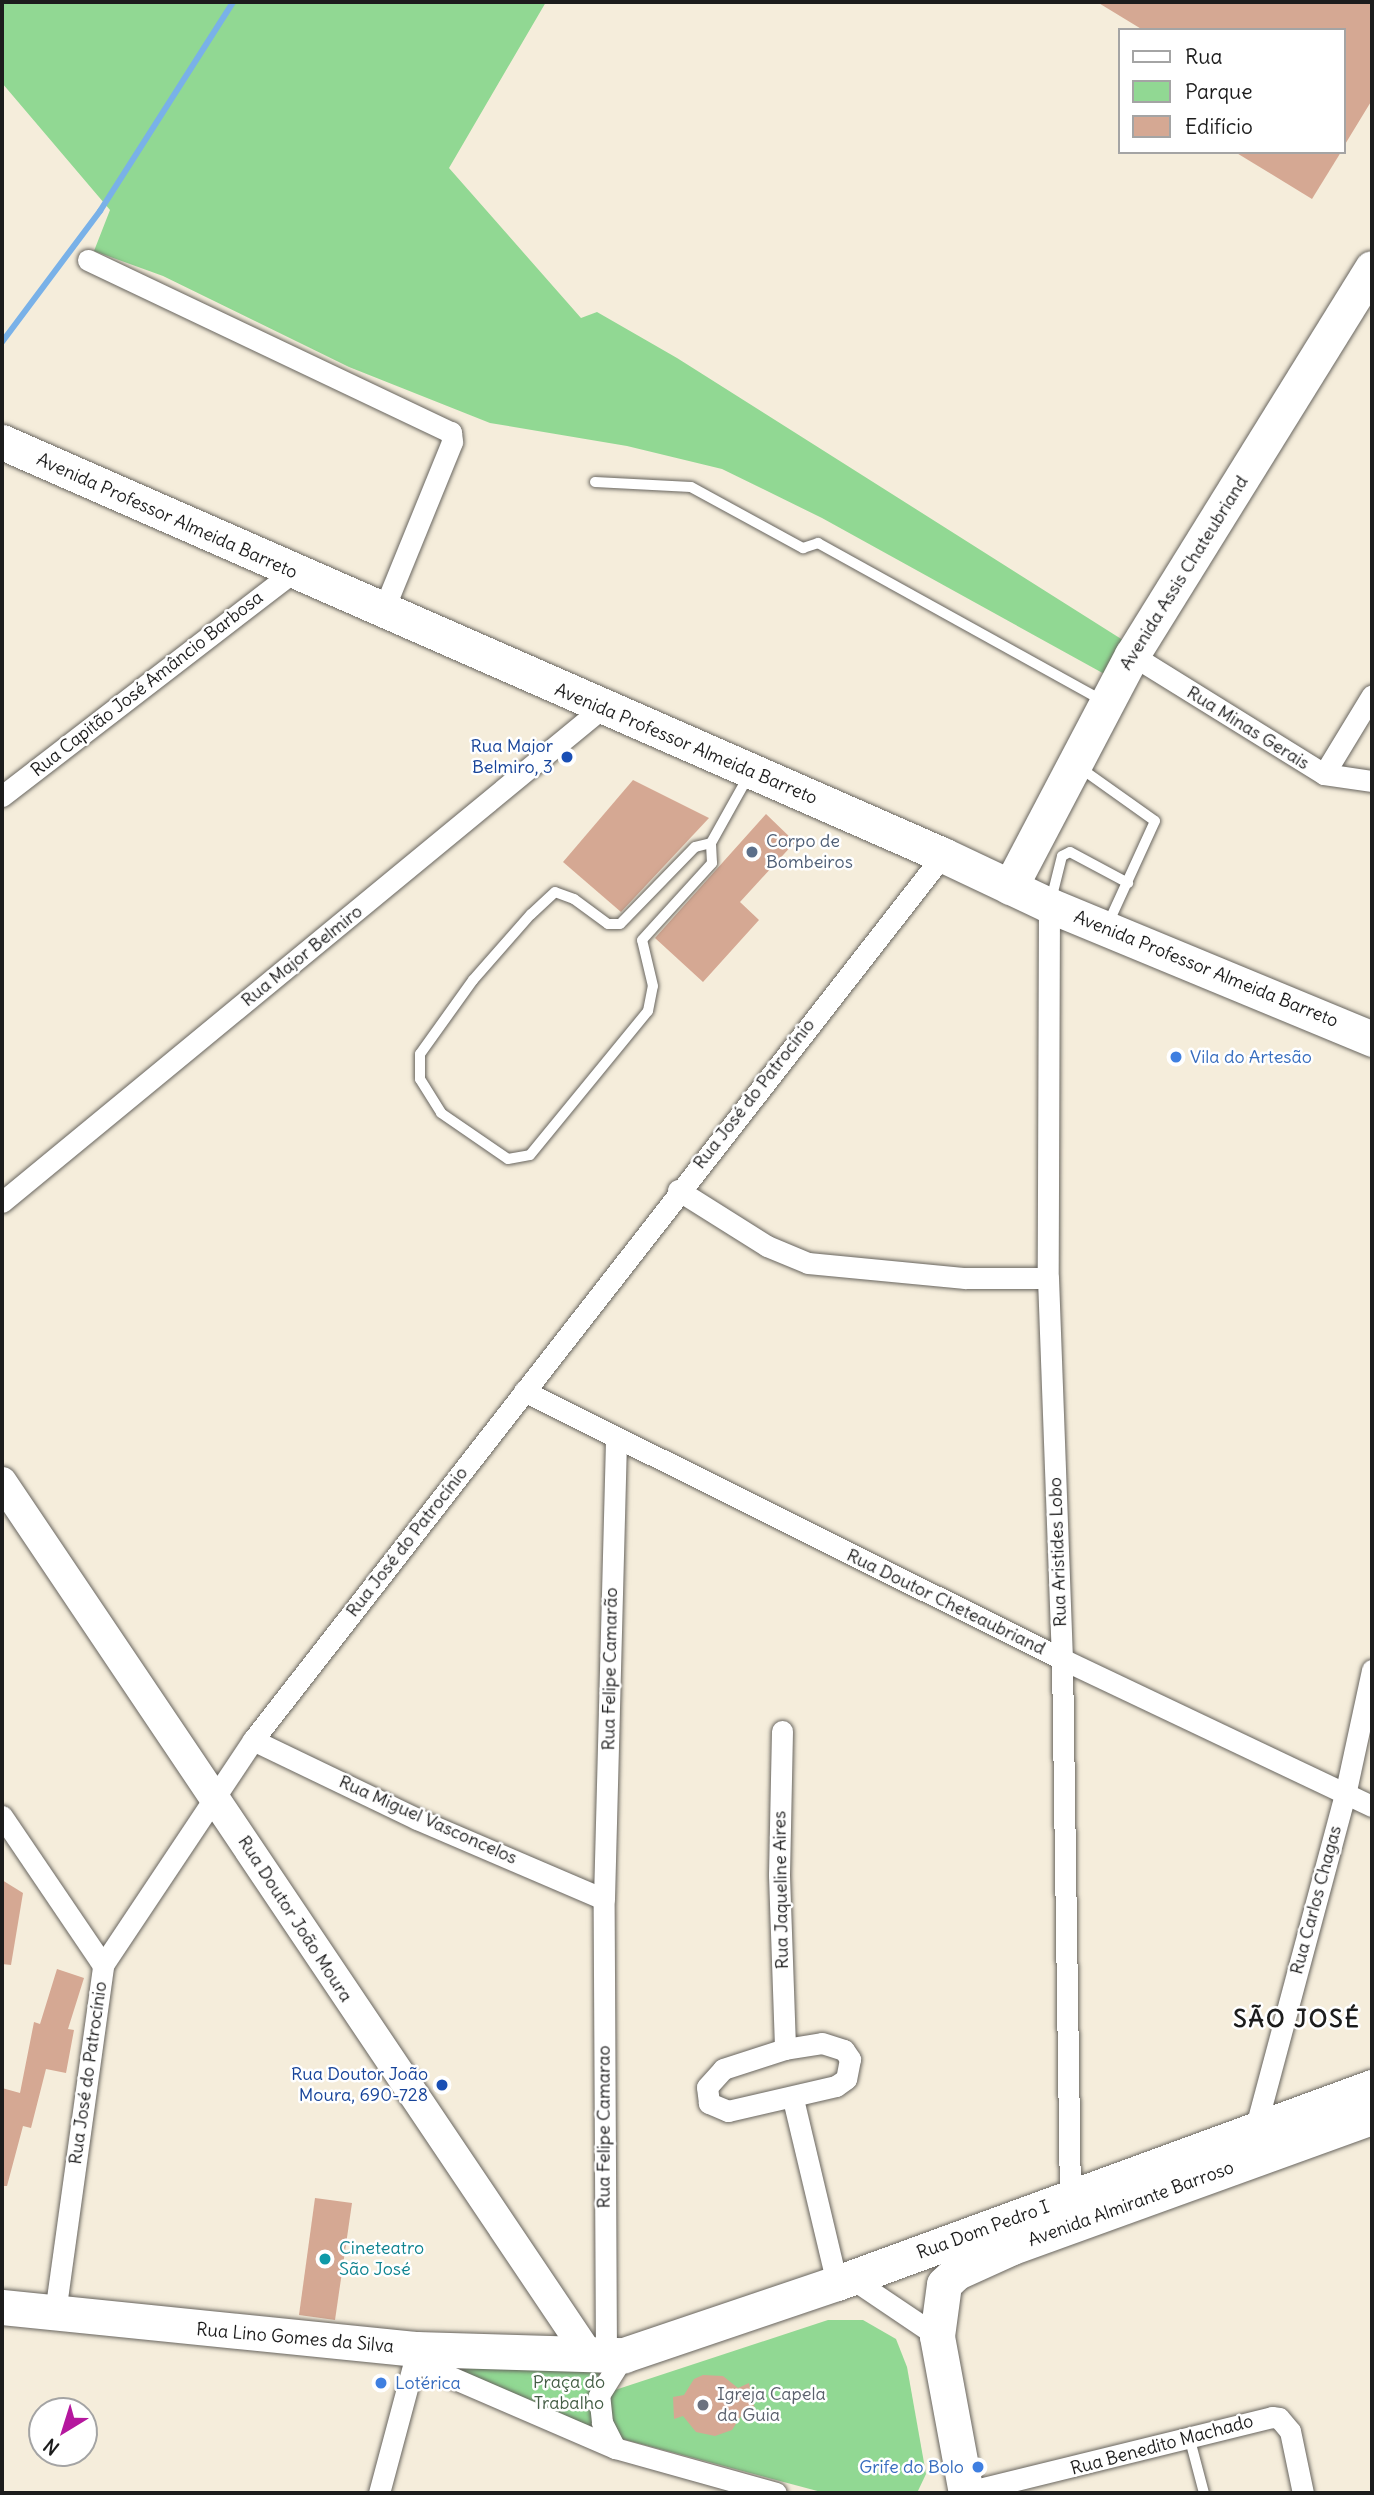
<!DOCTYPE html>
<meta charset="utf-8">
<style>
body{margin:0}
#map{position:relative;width:1374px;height:2495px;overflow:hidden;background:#f5eddb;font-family:Delius,sans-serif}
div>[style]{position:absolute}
.green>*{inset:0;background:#91d893}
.stream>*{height:6px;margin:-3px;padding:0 3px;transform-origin:3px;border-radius:3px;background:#79b1e8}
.building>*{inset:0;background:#d5a893}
.roads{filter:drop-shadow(0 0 2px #68655f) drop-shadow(0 0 2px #68655f)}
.lane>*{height:10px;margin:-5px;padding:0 5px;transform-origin:5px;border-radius:5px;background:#fff}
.street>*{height:21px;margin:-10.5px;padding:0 10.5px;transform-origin:10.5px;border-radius:10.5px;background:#fff}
.secondary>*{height:30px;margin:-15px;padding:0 15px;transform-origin:15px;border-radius:15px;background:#fff}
.primary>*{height:35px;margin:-17.5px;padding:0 17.5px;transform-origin:17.5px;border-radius:17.5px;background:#fff}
.dots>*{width:19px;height:19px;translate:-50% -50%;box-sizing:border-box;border:4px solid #fff;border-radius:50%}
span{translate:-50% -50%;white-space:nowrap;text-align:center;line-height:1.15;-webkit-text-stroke:5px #fff;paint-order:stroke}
.street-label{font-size:18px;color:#1c1c1c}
.transit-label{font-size:18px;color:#164399}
.right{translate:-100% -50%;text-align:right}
.service-label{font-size:18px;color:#4e5e75}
.left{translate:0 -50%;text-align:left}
.shop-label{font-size:18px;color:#366cbe}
.culture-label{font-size:18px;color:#0d838f}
.park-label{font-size:18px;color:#455e46}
.worship-label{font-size:18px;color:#5b616d}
.district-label{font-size:24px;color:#1c1c1c;font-weight:700;letter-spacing:2px}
.frame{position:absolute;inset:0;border:4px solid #1c1c1c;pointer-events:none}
.legend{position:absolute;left:1118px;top:28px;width:228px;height:126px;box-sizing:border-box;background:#fff;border:2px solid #a4a4a4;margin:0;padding:9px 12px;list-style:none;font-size:21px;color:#1c1c1c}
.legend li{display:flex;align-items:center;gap:14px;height:35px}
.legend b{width:35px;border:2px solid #a4a4a4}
.north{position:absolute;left:28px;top:2397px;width:70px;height:70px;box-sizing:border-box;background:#fff;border:2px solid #a4a4a4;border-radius:50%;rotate:218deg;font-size:19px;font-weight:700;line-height:28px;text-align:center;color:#1c1c1c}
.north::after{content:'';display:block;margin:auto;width:24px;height:32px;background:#b5179e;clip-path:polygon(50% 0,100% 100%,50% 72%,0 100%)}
</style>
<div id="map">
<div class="green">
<i style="clip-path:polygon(2px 2px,546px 2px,449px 168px,581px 318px,597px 312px,677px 358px,1126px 642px,1108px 676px,822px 518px,722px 469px,627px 446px,490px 423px,349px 367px,163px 276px,94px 251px,110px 210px,2px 83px)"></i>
<i style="clip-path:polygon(828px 2320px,863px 2320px,896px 2339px,907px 2367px,926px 2474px,917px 2493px,825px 2493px,615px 2437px,608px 2413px,612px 2391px)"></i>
<i style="clip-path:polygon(438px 2366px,599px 2372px,593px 2411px,600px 2432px)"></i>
</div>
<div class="stream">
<i style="left:2px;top:342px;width:164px;rotate:-53.2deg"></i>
<i style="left:100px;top:211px;width:248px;rotate:-57.5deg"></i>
</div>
<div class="building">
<i style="clip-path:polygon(1097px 2px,1372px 2px,1372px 100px,1344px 146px,1344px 30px,1143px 30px)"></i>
<i style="clip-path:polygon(1235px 152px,1341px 152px,1312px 199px)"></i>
<i style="clip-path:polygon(633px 780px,709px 818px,621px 912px,563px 862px)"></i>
<i style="clip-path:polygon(766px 814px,795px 842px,740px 902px,759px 920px,703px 982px,655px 938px)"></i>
<i style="clip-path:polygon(2px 1880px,23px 1893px,11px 1965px,2px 1964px)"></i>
<i style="clip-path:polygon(57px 1969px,84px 1978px,68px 2029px,74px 2030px,66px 2073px,46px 2069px,31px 2128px,23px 2126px,7px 2186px,2px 2186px,2px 2088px,20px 2093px,34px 2022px,40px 2024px)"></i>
<i style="clip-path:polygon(315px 2198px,352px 2203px,335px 2320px,299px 2315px)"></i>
<i style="clip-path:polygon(703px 2375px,723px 2376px,738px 2388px,749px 2383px,756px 2414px,743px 2413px,732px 2430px,715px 2436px,696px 2432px,683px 2416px,674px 2419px,673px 2397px,684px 2395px,694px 2379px)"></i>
</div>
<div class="roads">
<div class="lane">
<i style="left:595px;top:482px;width:96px;rotate:3deg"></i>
<i style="left:691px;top:487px;width:128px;rotate:28.6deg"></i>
<i style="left:803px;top:548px;width:16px;rotate:-18deg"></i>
<i style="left:818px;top:543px;width:326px;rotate:29deg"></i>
<i style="left:1079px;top:767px;width:93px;rotate:35.4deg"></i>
<i style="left:1155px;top:821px;width:115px;rotate:114.6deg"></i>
<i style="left:711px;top:843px;width:16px;rotate:166deg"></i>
<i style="left:695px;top:847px;width:107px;rotate:134.2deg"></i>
<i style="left:620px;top:924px;width:12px;rotate:180deg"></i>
<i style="left:608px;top:924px;width:42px;rotate:-143.7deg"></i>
<i style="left:574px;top:899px;width:20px;rotate:-160deg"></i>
<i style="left:555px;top:892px;width:33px;rotate:137deg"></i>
<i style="left:531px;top:914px;width:88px;rotate:131.3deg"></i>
<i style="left:473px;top:980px;width:91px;rotate:125.6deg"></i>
<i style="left:420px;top:1054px;width:25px;rotate:90deg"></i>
<i style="left:420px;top:1079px;width:40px;rotate:58deg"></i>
<i style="left:441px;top:1113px;width:81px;rotate:34.5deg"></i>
<i style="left:508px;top:1159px;width:22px;rotate:-10deg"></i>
<i style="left:530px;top:1155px;width:186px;rotate:-50.7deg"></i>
<i style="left:648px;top:1011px;width:25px;rotate:-79deg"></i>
<i style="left:653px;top:986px;width:47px;rotate:-103.4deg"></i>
<i style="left:642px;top:940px;width:104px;rotate:-47.7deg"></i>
<i style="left:712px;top:863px;width:20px;rotate:-93deg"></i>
<i style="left:711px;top:843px;width:78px;rotate:-60.8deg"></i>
<i style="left:1051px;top:900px;width:45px;rotate:-76deg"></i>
<i style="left:1062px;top:856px;width:9px;rotate:-27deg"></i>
<i style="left:1070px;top:852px;width:66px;rotate:28.1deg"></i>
<i style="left:1190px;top:2440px;width:55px;rotate:75.2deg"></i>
</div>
<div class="street">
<i style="left:88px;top:260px;width:402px;rotate:25.4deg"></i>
<i style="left:451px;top:432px;width:10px;rotate:84deg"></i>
<i style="left:452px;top:442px;width:183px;rotate:112.2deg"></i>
<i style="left:1132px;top:655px;width:226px;rotate:31.8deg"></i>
<i style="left:1324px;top:774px;width:49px;rotate:8.3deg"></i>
<i style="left:1324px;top:774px;width:92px;rotate:-58.7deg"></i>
<i style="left:2px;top:796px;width:367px;rotate:-37.6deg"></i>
<i style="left:1049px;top:905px;width:373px;rotate:90.2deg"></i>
<i style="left:1048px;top:1278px;width:381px;rotate:87.9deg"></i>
<i style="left:1062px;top:1659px;width:540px;rotate:89.15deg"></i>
<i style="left:678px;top:1190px;width:105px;rotate:32.2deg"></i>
<i style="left:767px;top:1246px;width:44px;rotate:22.5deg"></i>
<i style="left:808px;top:1263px;width:158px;rotate:5.5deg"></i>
<i style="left:965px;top:1278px;width:83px"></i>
<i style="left:2px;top:1202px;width:777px;rotate:-39.47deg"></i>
<i style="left:524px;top:1391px;width:601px;rotate:26.48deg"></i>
<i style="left:1062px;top:1659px;width:343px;rotate:25.4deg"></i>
<i style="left:782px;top:1731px;width:144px;rotate:91.2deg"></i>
<i style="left:779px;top:1875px;width:174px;rotate:88deg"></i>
<i style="left:253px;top:1740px;width:182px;rotate:25.7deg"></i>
<i style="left:417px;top:1819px;width:203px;rotate:23.2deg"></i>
<i style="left:2px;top:1816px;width:180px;rotate:55.9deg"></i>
<i style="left:822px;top:2043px;width:23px;rotate:18deg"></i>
<i style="left:844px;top:2050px;width:11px;rotate:56deg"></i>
<i style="left:850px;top:2059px;width:20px;rotate:101deg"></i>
<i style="left:846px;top:2079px;width:12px;rotate:145deg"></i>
<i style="left:836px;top:2086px;width:111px;rotate:167deg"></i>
<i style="left:728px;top:2111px;width:21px;rotate:-157deg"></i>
<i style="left:709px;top:2103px;width:16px;rotate:-97deg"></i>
<i style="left:707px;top:2087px;width:24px;rotate:-48deg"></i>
<i style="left:723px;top:2069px;width:65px;rotate:-17.9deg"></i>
<i style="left:785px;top:2049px;width:37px;rotate:-9deg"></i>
<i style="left:793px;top:2099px;width:189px;rotate:76.6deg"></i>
<i style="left:1255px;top:2130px;width:347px;rotate:-75deg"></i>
<i style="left:1345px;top:1795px;width:128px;rotate:-77.8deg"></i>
<i style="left:851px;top:2278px;width:104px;rotate:34deg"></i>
<i style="left:55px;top:2313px;width:351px;rotate:-82.1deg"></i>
<i style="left:103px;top:1965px;width:270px;rotate:-56.3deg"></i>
<i style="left:253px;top:1740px;width:1122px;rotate:-52.06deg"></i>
<i style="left:606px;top:2356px;width:457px;rotate:-90.3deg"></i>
<i style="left:604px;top:1899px;width:460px;rotate:-88.5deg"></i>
<i style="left:416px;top:2362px;width:217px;rotate:23.4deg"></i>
<i style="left:615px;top:2448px;width:167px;rotate:15.6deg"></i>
<i style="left:615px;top:2448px;width:29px;rotate:-117deg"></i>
<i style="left:602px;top:2422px;width:27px;rotate:-96deg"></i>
<i style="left:599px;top:2395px;width:47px;rotate:-58deg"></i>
<i style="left:379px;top:2493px;width:147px;rotate:-75deg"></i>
<i style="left:963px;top:2493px;width:318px;rotate:-13.8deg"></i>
<i style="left:1272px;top:2417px;width:7px;rotate:8deg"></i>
<i style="left:1279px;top:2418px;width:17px;rotate:50deg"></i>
<i style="left:1290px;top:2431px;width:63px;rotate:78.2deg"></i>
</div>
<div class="secondary">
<i style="left:2px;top:1482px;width:1054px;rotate:56.1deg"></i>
</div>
<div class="primary">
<i style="left:2px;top:442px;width:1028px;rotate:23.7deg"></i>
<i style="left:943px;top:855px;width:117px;rotate:25.3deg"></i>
<i style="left:1049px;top:905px;width:350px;rotate:22.5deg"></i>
<i style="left:1010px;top:887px;width:262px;rotate:-62.3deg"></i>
<i style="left:1132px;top:655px;width:455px;rotate:-58.2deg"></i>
<i style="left:2px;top:2307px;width:417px;rotate:5.8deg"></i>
<i style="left:417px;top:2349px;width:207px;rotate:1.7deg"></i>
<i style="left:624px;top:2355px;width:225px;rotate:-18.7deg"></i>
<i style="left:837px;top:2283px;width:570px;rotate:-20.12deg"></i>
<i style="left:966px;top:2493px;width:160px;rotate:-100.5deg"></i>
<i style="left:937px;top:2336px;width:52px;rotate:-82.3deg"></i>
<i style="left:944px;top:2284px;width:18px;rotate:-43deg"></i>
<i style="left:957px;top:2272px;width:60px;rotate:-24.4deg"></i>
<i style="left:1012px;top:2247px;width:383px;rotate:-19.9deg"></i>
</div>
</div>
<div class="dots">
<i style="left:567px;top:757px;background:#1a4fb4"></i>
<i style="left:752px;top:852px;background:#5c6f8a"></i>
<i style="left:1176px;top:1057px;background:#3f7fe0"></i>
<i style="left:442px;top:2085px;background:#1a4fb4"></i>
<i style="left:325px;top:2259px;background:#0f9aa8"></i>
<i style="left:381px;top:2383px;background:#3f7fe0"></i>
<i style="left:703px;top:2405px;background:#6b7280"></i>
<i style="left:978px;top:2467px;background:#3f7fe0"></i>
</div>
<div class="street-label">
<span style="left:167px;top:516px;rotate:24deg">Avenida Professor Almeida Barreto</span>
<span style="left:1184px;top:573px;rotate:-58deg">Avenida Assis Chateubriand</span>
<span style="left:147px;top:684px;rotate:-38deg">Rua Capitão José Amâncio Barbosa</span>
<span style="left:1248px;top:728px;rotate:32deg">Rua Minas Gerais</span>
<span style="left:686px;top:744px;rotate:23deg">Avenida Professor Almeida Barreto</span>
<span style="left:302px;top:956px;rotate:-39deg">Rua Major Belmiro</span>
<span style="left:1206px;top:969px;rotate:22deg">Avenida Professor Almeida Barreto</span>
<span style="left:754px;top:1094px;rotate:-52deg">Rua José do Patrocínio</span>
<span style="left:407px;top:1542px;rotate:-52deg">Rua José do Patrocínio</span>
<span style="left:1058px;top:1552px;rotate:-92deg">Rua Aristides Lobo</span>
<span style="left:946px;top:1602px;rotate:26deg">Rua Doutor Cheteaubriand</span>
<span style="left:610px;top:1669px;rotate:-89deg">Rua Felipe Camarão</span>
<span style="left:428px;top:1820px;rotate:24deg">Rua Miguel Vasconcelos</span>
<span style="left:781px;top:1890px;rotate:-91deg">Rua Jaqueline Aires</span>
<span style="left:1316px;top:1900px;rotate:-75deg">Rua Carlos Chagas</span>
<span style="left:295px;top:1919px;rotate:57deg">Rua Doutor João Moura</span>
<span style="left:88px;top:2073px;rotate:-82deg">Rua José do Patrocínio</span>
<span style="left:604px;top:2127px;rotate:-90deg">Rua Felipe Camarao</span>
<span style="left:1131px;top:2204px;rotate:-20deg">Avenida Almirante Barroso</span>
<span style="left:983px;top:2230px;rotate:-20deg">Rua Dom Pedro I</span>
<span style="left:295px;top:2338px;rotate:5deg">Rua Lino Gomes da Silva</span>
<span style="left:1162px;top:2445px;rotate:-15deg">Rua Benedito Machado</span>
</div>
<div class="transit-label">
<span class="right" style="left:553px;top:757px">Rua Major<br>Belmiro, 3</span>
<span class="right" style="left:428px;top:2085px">Rua Doutor João<br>Moura, 690-728</span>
</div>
<div class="service-label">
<span class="left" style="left:766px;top:852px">Corpo de<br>Bombeiros</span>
</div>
<div class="shop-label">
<span class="left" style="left:1190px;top:1057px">Vila do Artesão</span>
<span class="left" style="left:395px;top:2383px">Lotérica</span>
<span class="right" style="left:964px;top:2467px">Grife do Bolo</span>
</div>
<div class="culture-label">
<span class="left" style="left:339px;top:2259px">Cineteatro<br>São José</span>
</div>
<div class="park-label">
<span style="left:569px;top:2393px">Praça do<br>Trabalho</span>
</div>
<div class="worship-label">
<span class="left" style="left:717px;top:2405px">Igreja Capela<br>da Guia</span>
</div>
<div class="district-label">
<span style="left:1297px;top:2019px">SÃO JOSÉ</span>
</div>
<div class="frame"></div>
<ul class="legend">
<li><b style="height:9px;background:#fff"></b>Rua</li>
<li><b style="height:19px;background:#91d893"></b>Parque</li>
<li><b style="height:19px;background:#d5a893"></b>Edifício</li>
</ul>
<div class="north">N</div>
</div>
